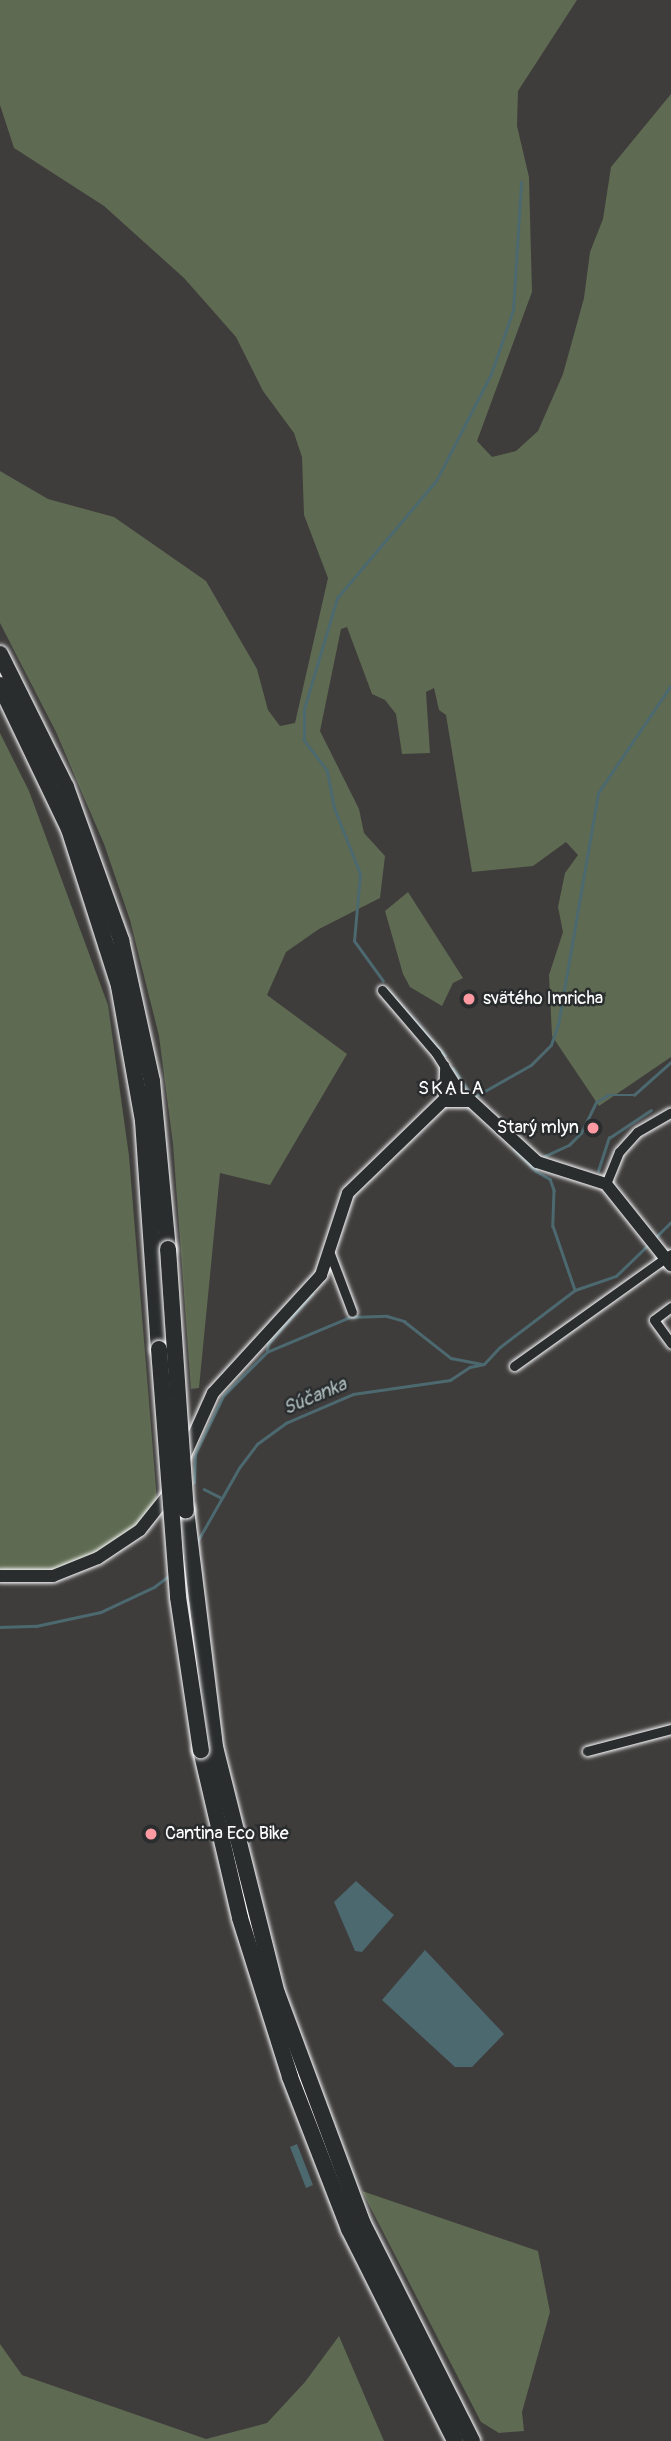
<!DOCTYPE html>
<meta charset="utf-8">
<style>
body{margin:0}
#map{position:relative;width:671px;height:2441px;overflow:hidden;background:#3f3c3c;font-family:Pangolin,sans-serif}
div>[style]{position:absolute}
.green>*{inset:0;background:#5e6a51}
.water>*{inset:0;background:#4c696f}
.stream>*{height:2.5px;margin:-1.25px;padding:0 1.25px;transform-origin:1.25px;border-radius:1.25px;background:#4c696f}
.roads{filter:drop-shadow(0 0 2px #fff) drop-shadow(0 0 2px #fff)}
.street>*{height:9px;margin:-4.5px;padding:0 4.5px;transform-origin:4.5px;border-radius:4.5px;background:#2a2d2e}
.secondary>*{height:12px;margin:-6px;padding:0 6px;transform-origin:6px;border-radius:6px;background:#2a2d2e}
.highway>*{height:16px;margin:-8px;padding:0 8px;transform-origin:8px;border-radius:8px;background:#2a2d2e}
.bridges{filter:drop-shadow(0 0 2px #fff) drop-shadow(0 0 2px #fff)}
.highway-bridge>*{height:16px;margin:-8px;padding:0 8px;transform-origin:8px;border-radius:8px;background:#2a2d2e}
.dots>*{width:19px;height:19px;translate:-50% -50%;box-sizing:border-box;border:4px solid #2a2d2e;border-radius:50%}
span{translate:-50% -50%;white-space:nowrap;text-align:center;line-height:1.15;-webkit-text-stroke:5px #2a2d2e;paint-order:stroke}
.poi-label{font-size:18px;color:#fff}
.left{translate:0 -50%;text-align:left}
.right{translate:-100% -50%;text-align:right}
.neighbourhood-label{font-size:19px;color:#fff;letter-spacing:2px}
.water-label{font-size:19px;color:#aebcbe;font-style:italic}
</style>
<div id="map">
<div class="green">
<i style="clip-path:polygon(0 0,577px 0,518px 91px,517px 126px,529px 177px,532px 292px,477px 441px,492px 457px,516px 451px,538px 431px,563px 374px,584px 298px,590px 252px,603px 219px,611px 167px,671px 94px,671px 1057px,599px 1106px,552px 1036px,549px 975px,563px 932px,558px 907px,565px 873px,578px 855px,566px 842px,533px 866px,472px 872px,446px 715px,439px 710px,434px 688px,426px 692px,430px 753px,402px 754px,396px 714px,385px 700px,372px 694px,347px 627px,341px 629px,320px 731px,359px 809px,364px 833px,385px 856px,380px 898px,319px 929px,286px 952px,267px 995px,347px 1054px,270px 1185px,220px 1173px,199px 1388px,191px 1389px,173px 1144px,159px 1036px,130px 920px,104px 844px,56px 732px,0 623px,0 471px,48px 499px,114px 517px,206px 581px,257px 669px,268px 710px,280px 726px,295px 723px,328px 578px,304px 515px,302px 457px,294px 433px,263px 391px,236px 337px,184px 278px,104px 206px,14px 148px,0 105px)"></i>
<i style="clip-path:polygon(0 733px,29px 791px,108px 1005px,129px 1156px,157px 1501px,152px 1514px,96px 1554px,43px 1574px,0 1572px)"></i>
<i style="clip-path:polygon(408px 892px,463px 978px,453px 983px,442px 1006px,410px 987px,403px 974px,385px 911px)"></i>
<i style="clip-path:polygon(362px 2191px,538px 2251px,550px 2312px,522px 2412px,524px 2431px,499px 2433px,481px 2422px)"></i>
<i style="clip-path:polygon(339px 2336px,384px 2441px,0 2441px,0 2344px,22px 2375px,206px 2439px,267px 2423px,305px 2382px)"></i>
</div>
<div class="water">
<i style="clip-path:polygon(356px 1881px,394px 1915px,362px 1952px,355px 1951px,334px 1902px)"></i>
<i style="clip-path:polygon(425px 1950px,504px 2034px,472px 2067px,455px 2067px,382px 2000px)"></i>
<i style="clip-path:polygon(297px 2144px,313px 2185px,306px 2188px,290px 2147px)"></i>
</div>
<div class="stream">
<i style="left:383px;top:981px;width:49px;rotate:-125.9deg"></i>
<i style="left:354px;top:941px;width:67px;rotate:-84.9deg"></i>
<i style="left:360px;top:874px;width:71px;rotate:-111.5deg"></i>
<i style="left:334px;top:808px;width:38px;rotate:-101deg"></i>
<i style="left:327px;top:771px;width:39px;rotate:-127deg"></i>
<i style="left:304px;top:740px;width:31px;rotate:-90deg"></i>
<i style="left:304px;top:709px;width:116px;rotate:-73.4deg"></i>
<i style="left:337px;top:598px;width:153px;rotate:-49.8deg"></i>
<i style="left:436px;top:481px;width:120px;rotate:-62.8deg"></i>
<i style="left:491px;top:374px;width:68px;rotate:-71deg"></i>
<i style="left:513px;top:310px;width:128px;rotate:-86.4deg"></i>
<i style="left:387px;top:989px;width:88px;rotate:48.7deg"></i>
<i style="left:453px;top:1068px;width:29px;rotate:55deg"></i>
<i style="left:476px;top:1096px;width:63px;rotate:-29.4deg"></i>
<i style="left:531px;top:1065px;width:28px;rotate:-45deg"></i>
<i style="left:551px;top:1045px;width:21px;rotate:-71deg"></i>
<i style="left:558px;top:1025px;width:235px;rotate:-80.2deg"></i>
<i style="left:598px;top:793px;width:130px;rotate:-55.9deg"></i>
<i style="left:514px;top:1149px;width:31px;rotate:45deg"></i>
<i style="left:543px;top:1157px;width:29px;rotate:-25deg"></i>
<i style="left:569px;top:1145px;width:17px;rotate:-45deg"></i>
<i style="left:581px;top:1133px;width:34px;rotate:-64deg"></i>
<i style="left:596px;top:1102px;width:14px;rotate:-30deg"></i>
<i style="left:608px;top:1095px;width:26px"></i>
<i style="left:634px;top:1095px;width:50px;rotate:-41.7deg"></i>
<i style="left:538px;top:1167px;width:4px;rotate:117deg"></i>
<i style="left:536px;top:1171px;width:16px;rotate:30deg"></i>
<i style="left:550px;top:1179px;width:12px;rotate:70deg"></i>
<i style="left:554px;top:1190px;width:36px;rotate:92deg"></i>
<i style="left:553px;top:1226px;width:68px;rotate:71deg"></i>
<i style="left:598px;top:1171px;width:35px;rotate:-72deg"></i>
<i style="left:609px;top:1138px;width:50px;rotate:-33.7deg"></i>
<i style="left:656px;top:1237px;width:21px;rotate:-45deg"></i>
<i style="left:267px;top:1351px;width:7px;rotate:-82deg"></i>
<i style="left:268px;top:1344px;width:67px;rotate:-48.7deg"></i>
<i style="left:194px;top:1483px;width:29px;rotate:-88deg"></i>
<i style="left:195px;top:1454px;width:64px;rotate:-64.2deg"></i>
<i style="left:223px;top:1396px;width:62px;rotate:-45deg"></i>
<i style="left:267px;top:1352px;width:90px;rotate:-22.9deg"></i>
<i style="left:350px;top:1317px;width:37px;rotate:-2deg"></i>
<i style="left:387px;top:1316px;width:18px;rotate:16deg"></i>
<i style="left:404px;top:1321px;width:60px;rotate:38.2deg"></i>
<i style="left:451px;top:1358px;width:31px;rotate:11deg"></i>
<i style="left:204px;top:1489px;width:18px;rotate:27deg"></i>
<i style="left:197px;top:1542px;width:85px;rotate:-60.4deg"></i>
<i style="left:239px;top:1468px;width:30px;rotate:-53deg"></i>
<i style="left:257px;top:1444px;width:36px;rotate:-36deg"></i>
<i style="left:286px;top:1423px;width:73px;rotate:-23.4deg"></i>
<i style="left:353px;top:1394px;width:98px;rotate:-8.2deg"></i>
<i style="left:450px;top:1380px;width:24px;rotate:-33deg"></i>
<i style="left:470px;top:1367px;width:14px;rotate:-12deg"></i>
<i style="left:484px;top:1364px;width:23px;rotate:-47deg"></i>
<i style="left:500px;top:1347px;width:94px;rotate:-37.2deg"></i>
<i style="left:575px;top:1290px;width:43px;rotate:-18.9deg"></i>
<i style="left:616px;top:1276px;width:46px;rotate:-44.1deg"></i>
<i style="left:0;top:1627px;width:36px;rotate:-2deg"></i>
<i style="left:36px;top:1626px;width:66px;rotate:-12.2deg"></i>
<i style="left:101px;top:1612px;width:59px;rotate:-25.3deg"></i>
<i style="left:154px;top:1587px;width:21px;rotate:-37deg"></i>
</div>
<div class="roads">
<div class="street">
<i style="left:382px;top:990px;width:83px;rotate:49.4deg"></i>
<i style="left:436px;top:1053px;width:54px;rotate:57.8deg"></i>
<i style="left:443px;top:1101px;width:36px;rotate:-88deg"></i>
<i style="left:606px;top:1184px;width:35px;rotate:-68deg"></i>
<i style="left:619px;top:1152px;width:27px;rotate:-48deg"></i>
<i style="left:637px;top:1132px;width:39px;rotate:-30deg"></i>
<i style="left:329px;top:1251px;width:65px;rotate:69.3deg"></i>
<i style="left:671px;top:1307px;width:21px;rotate:143deg"></i>
<i style="left:654px;top:1320px;width:29px;rotate:54deg"></i>
<i style="left:514px;top:1366px;width:193px;rotate:-35.5deg"></i>
<i style="left:587px;top:1751px;width:87px;rotate:-14.7deg"></i>
</div>
<div class="secondary">
<i style="left:185px;top:1455px;width:68px;rotate:-65.7deg"></i>
<i style="left:213px;top:1393px;width:160px;rotate:-47.5deg"></i>
<i style="left:321px;top:1275px;width:86px;rotate:-71.8deg"></i>
<i style="left:348px;top:1193px;width:132px;rotate:-44.1deg"></i>
<i style="left:443px;top:1101px;width:28px"></i>
<i style="left:471px;top:1101px;width:90px;rotate:42.7deg"></i>
<i style="left:537px;top:1162px;width:72px;rotate:17.7deg"></i>
<i style="left:606px;top:1184px;width:104px;rotate:51.3deg"></i>
<i style="left:0;top:1576px;width:53px"></i>
<i style="left:53px;top:1576px;width:48px;rotate:-21.8deg"></i>
<i style="left:98px;top:1558px;width:50px;rotate:-33.7deg"></i>
<i style="left:140px;top:1530px;width:50px;rotate:-51.5deg"></i>
</div>
<div class="highway">
<i style="left:0;top:654px;width:148px;rotate:63.6deg"></i>
<i style="left:66px;top:787px;width:163px;rotate:70.2deg"></i>
<i style="left:121px;top:940px;width:144px;rotate:77.6deg"></i>
<i style="left:152px;top:1081px;width:169px;rotate:84.6deg"></i>
<i style="left:0;top:685px;width:160px;rotate:64.4deg"></i>
<i style="left:69px;top:829px;width:165px;rotate:72.3deg"></i>
<i style="left:119px;top:986px;width:137px;rotate:79.9deg"></i>
<i style="left:143px;top:1121px;width:229px;rotate:86deg"></i>
<i style="left:186px;top:1510px;width:239px;rotate:83deg"></i>
<i style="left:215px;top:1747px;width:254px;rotate:75.9deg"></i>
<i style="left:277px;top:1993px;width:246px;rotate:69.6deg"></i>
<i style="left:363px;top:2224px;width:243px;rotate:63.3deg"></i>
<i style="left:201px;top:1750px;width:172px;rotate:76.9deg"></i>
<i style="left:240px;top:1918px;width:167px;rotate:72.5deg"></i>
<i style="left:290px;top:2077px;width:163px;rotate:68.8deg"></i>
<i style="left:349px;top:2229px;width:237px;rotate:63.4deg"></i>
</div>
</div>
<div class="bridges">
<div class="highway-bridge">
<i style="left:168px;top:1249px;width:262px;rotate:86.1deg"></i>
<i style="left:159px;top:1349px;width:249px;rotate:85.6deg"></i>
<i style="left:178px;top:1597px;width:155px;rotate:81.5deg"></i>
</div>
</div>
<div class="dots">
<i style="left:469px;top:999px;background:#ff9aa2"></i>
<i style="left:593px;top:1128px;background:#ff9aa2"></i>
<i style="left:151px;top:1834px;background:#ff9aa2"></i>
</div>
<div class="poi-label">
<span class="left" style="left:483px;top:999px">svätého Imricha</span>
<span class="right" style="left:579px;top:1128px">Starý mlyn</span>
<span class="left" style="left:165px;top:1834px">Cantina Eco Bike</span>
</div>
<div class="neighbourhood-label">
<span style="left:452px;top:1089px">SKALA</span>
</div>
<div class="water-label">
<span style="left:315px;top:1397px;rotate:-23deg">Súčanka</span>
</div>
</div>
